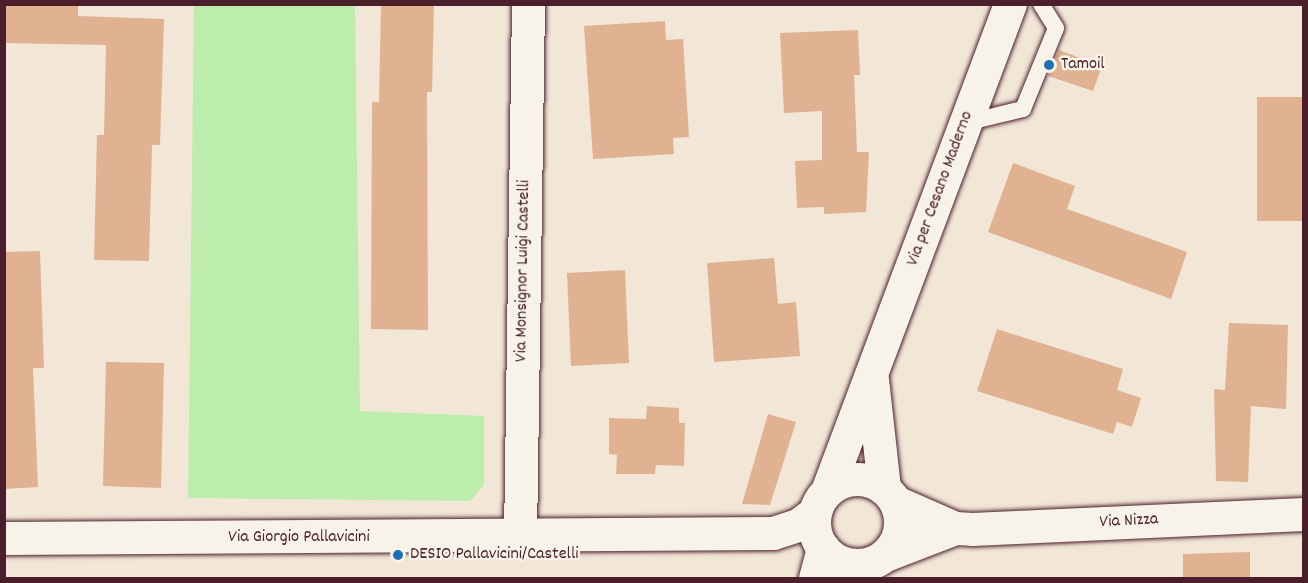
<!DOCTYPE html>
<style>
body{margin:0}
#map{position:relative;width:1308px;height:583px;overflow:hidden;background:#f2e6d7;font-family:Dekko,sans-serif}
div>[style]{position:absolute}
.green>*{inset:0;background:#bdedac}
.building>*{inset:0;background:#e0b291}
.roads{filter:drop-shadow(0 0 2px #4a1f2b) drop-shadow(0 0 2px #4a1f2b)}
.lane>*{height:16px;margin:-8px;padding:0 8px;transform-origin:8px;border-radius:8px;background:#f7f3e8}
.street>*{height:33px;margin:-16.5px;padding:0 16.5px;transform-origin:16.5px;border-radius:16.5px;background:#f7f3e8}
.secondary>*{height:33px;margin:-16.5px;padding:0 16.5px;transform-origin:16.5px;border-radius:16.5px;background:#f7f3e8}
.secondary>.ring{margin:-16.5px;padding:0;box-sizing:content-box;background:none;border:33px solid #f7f3e8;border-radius:50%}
.dots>*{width:16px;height:16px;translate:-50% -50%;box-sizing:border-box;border:3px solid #f7f3e8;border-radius:50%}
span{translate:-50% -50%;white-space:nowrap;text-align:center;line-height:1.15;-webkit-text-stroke:5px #f7f3e8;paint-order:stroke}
.poi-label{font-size:18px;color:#4a1f2b}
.left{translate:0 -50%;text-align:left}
.street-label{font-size:18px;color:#4a1f2b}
.frame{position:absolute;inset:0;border:6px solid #4a1f2b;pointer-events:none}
</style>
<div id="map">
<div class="green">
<i style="clip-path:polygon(194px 5px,355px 5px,360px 411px,484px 416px,484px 485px,470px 501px,188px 498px)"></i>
</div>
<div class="building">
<i style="clip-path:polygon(4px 4px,78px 4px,78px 16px,164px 19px,160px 145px,152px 145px,149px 261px,94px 260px,97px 135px,104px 135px,106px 45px,4px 43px)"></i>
<i style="clip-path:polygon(381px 4px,434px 4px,432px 92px,427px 92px,428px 330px,371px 329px,372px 102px,379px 102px)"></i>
<i style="clip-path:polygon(665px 21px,666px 40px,683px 39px,689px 137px,673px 138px,674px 154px,593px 159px,584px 26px)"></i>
<i style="clip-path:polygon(858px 30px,860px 75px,854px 75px,857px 152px,869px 152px,866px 212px,824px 214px,824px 207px,797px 208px,795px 161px,822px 160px,822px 111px,784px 113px,780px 33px)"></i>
<i style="clip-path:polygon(1059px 50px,1102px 66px,1093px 91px,1048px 76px)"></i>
<i style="clip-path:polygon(1257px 97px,1304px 97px,1304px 221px,1257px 221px)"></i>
<i style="clip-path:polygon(1013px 163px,1075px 186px,1067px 209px,1187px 252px,1171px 299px,988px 232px)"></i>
<i style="clip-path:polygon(40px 251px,44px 368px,33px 368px,38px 487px,4px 489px,4px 252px)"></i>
<i style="clip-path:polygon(774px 258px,778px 304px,796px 302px,800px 356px,714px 362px,707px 263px)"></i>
<i style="clip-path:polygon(625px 270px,629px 363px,571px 366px,567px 273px)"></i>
<i style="clip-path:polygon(1229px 323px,1288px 325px,1286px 409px,1251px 406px,1248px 482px,1216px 481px,1214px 389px,1225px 390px)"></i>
<i style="clip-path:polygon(997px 329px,1123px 369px,1117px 390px,1141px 398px,1132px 427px,1117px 422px,1113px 434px,977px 391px)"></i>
<i style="clip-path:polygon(106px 362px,164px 363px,161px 488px,103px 486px)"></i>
<i style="clip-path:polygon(647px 406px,679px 408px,679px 423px,685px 423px,684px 466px,656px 465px,655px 474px,616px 474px,617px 455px,609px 454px,609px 418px,646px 419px)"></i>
<i style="clip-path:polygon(768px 414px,796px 422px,770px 505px,742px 504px)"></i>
<i style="clip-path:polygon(1250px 552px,1250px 579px,1183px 579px,1183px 554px)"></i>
</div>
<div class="roads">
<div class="lane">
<i style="left:965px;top:123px;width:60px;rotate:-13.6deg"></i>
<i style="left:1023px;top:109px;width:87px;rotate:-67.8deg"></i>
<i style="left:1056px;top:28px;width:28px;rotate:-122deg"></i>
</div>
<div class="street">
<i style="left:896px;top:502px;width:64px;rotate:23.8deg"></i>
<i style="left:955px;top:528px;width:17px;rotate:3deg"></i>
<i style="left:972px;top:529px;width:332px;rotate:-2.6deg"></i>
<i style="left:520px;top:537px;width:533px;rotate:-89.14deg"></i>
<i style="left:4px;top:538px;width:769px;rotate:-0.37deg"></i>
<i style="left:773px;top:533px;width:26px;rotate:-18deg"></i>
<i style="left:798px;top:525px;width:21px;rotate:-37deg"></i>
<i style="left:885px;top:555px;width:75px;rotate:-21.1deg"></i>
</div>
<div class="secondary">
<i style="left:872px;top:379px;width:110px;rotate:83.7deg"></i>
<i class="ring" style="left:814px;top:479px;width:53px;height:53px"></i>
<i style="left:827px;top:491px;width:520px;rotate:-69.41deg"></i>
<i style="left:815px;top:578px;width:31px;rotate:-75deg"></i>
</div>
</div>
<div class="dots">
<i style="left:1049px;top:65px;background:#1f6fb2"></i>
<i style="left:398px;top:555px;background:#1f6fb2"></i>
</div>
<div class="poi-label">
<span class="left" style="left:1061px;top:65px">Tamoil</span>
<span class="left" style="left:410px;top:555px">DESIO Pallavicini/Castelli</span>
</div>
<div class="street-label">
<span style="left:941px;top:189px;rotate:-70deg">Via per Cesano Maderno</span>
<span style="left:524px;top:271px;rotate:-89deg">Via Monsignor Luigi Castelli</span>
<span style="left:1129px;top:522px;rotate:-3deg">Via Nizza</span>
<span style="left:299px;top:538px">Via Giorgio Pallavicini</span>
</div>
<div class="frame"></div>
</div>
